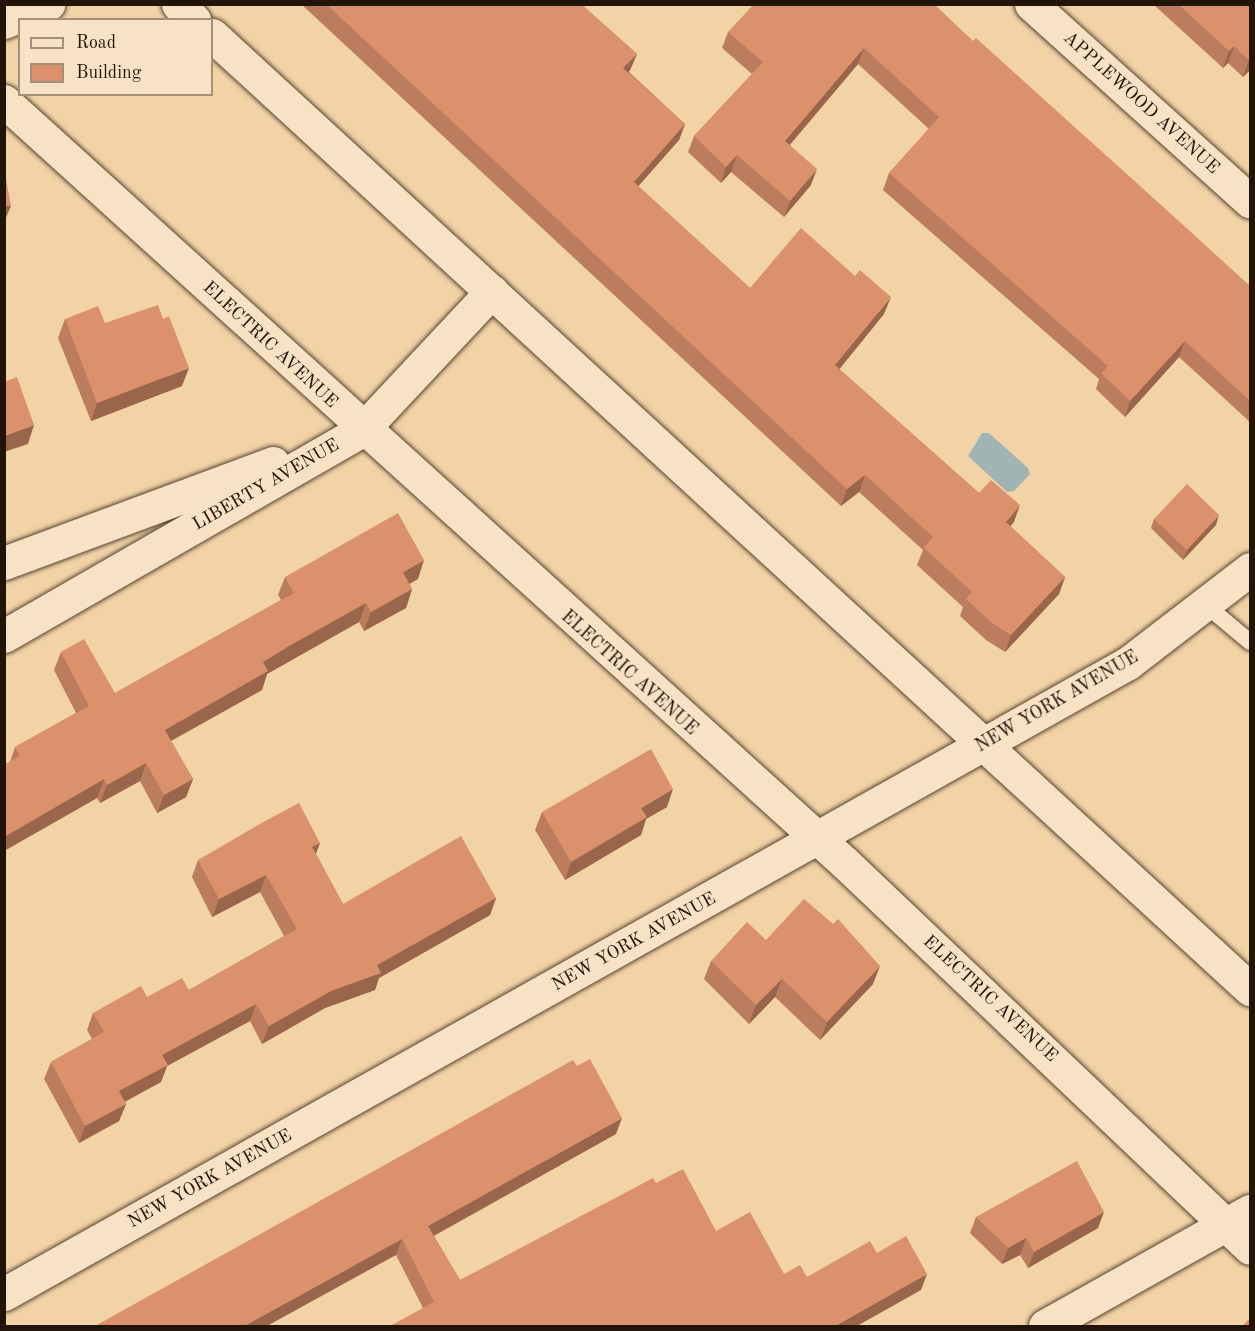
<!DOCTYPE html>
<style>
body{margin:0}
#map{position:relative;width:1255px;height:1331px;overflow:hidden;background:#f2d3a6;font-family:"Old Standard TT",serif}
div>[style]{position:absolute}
.water>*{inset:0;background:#a0b5b3}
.roads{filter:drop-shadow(0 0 2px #574431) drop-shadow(0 0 2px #574431)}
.lane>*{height:16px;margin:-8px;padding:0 8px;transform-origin:8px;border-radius:8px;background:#f7e2c5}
.street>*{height:33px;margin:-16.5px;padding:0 16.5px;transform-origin:16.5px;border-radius:16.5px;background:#f7e2c5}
.wall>*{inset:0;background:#bb7d5d}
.shaded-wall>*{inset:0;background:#99664c}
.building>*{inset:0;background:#da916c}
span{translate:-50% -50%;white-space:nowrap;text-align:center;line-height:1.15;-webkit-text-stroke:4.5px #f7e2c5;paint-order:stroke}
.street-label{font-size:18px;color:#23140a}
.frame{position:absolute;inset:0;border:6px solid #23140a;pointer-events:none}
.legend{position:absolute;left:18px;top:18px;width:195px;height:78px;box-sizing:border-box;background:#f7e2c5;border:2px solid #a2907a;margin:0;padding:8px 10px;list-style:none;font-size:18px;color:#23140a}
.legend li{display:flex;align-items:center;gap:12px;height:30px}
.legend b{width:30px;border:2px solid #a2907a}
</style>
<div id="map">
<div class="water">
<i style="clip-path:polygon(982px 433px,989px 433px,1028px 468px,1030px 474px,1014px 491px,1007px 492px,968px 456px)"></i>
</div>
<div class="roads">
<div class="lane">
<i style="left:1207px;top:606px;width:56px;rotate:39.9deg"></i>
</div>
<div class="street">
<i style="left:178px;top:4px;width:23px;rotate:45deg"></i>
<i style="left:1031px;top:4px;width:295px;rotate:42deg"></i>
<i style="left:4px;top:22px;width:48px;rotate:-22.2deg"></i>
<i style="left:212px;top:35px;width:1410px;rotate:42.59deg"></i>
<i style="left:4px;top:101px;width:1133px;rotate:42.18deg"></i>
<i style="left:844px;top:862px;width:560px;rotate:43.55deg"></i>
<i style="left:4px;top:563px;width:287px;rotate:-20.4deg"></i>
<i style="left:4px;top:636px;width:413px;rotate:-29.9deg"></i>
<i style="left:362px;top:430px;width:190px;rotate:-46.9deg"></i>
<i style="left:4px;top:1294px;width:1289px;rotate:-29.31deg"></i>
<i style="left:1128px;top:663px;width:154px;rotate:-37.6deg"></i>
<i style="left:1045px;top:1326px;width:235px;rotate:-29.3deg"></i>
</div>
</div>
<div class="wall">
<i style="clip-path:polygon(301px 4px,581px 4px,637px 54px,630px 70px,629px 72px,685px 124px,679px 140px,638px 186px,750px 288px,884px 314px,839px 369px,979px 493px,1014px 522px,1010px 526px,1065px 577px,1059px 594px,1005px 652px,986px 640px,960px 616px,963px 607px,917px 565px,923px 550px,859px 492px,841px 506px)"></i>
<i style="clip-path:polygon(1153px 4px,1251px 4px,1251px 69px,1243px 77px,1228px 63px,1223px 68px)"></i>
<i style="clip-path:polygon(728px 32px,973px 41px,1251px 287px,1251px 423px,1179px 357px,1125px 417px,1096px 389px,1099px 379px,883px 190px,889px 173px,929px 129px,858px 64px,790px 145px,811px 185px,784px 217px,731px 172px,721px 183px,688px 152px,694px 136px,752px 74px,722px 48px)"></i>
<i style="clip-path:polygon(65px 319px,105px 323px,182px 386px,91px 421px,58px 338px)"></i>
<i style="clip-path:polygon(1154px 519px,1216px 525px,1183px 560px,1151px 528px)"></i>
<i style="clip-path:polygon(285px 577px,418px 579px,409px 583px,412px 589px,406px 608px,364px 631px,359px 622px,283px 665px,267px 674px,262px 690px,171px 741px,193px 779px,186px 797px,157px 813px,140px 781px,100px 803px,97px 798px,4px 851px,4px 765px,10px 762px,15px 747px,76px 713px,54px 670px,61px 652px,115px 693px,281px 600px,278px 595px)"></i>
<i style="clip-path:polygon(667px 807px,646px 819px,641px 835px,565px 880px,535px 830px,542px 812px)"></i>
<i style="clip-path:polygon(320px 843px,316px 854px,343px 904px,496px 898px,490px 915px,379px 978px,375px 990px,325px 1008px,262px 1044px,250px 1021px,167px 1066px,161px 1082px,125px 1102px,126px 1104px,119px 1121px,79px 1143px,44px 1079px,51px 1062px,92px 1039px,87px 1030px,93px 1013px,147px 997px,189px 990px,284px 936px,260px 892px,212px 917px,192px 877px,198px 860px)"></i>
<i style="clip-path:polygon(766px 940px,873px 984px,820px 1040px,775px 997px,749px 1024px,704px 979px,711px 961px)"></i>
<i style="clip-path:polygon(616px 1134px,434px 1236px,460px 1280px,656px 1183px,716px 1231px,784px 1274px,807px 1277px,877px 1253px,921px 1290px,423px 1308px,396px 1255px,95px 1326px)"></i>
<i style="clip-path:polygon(976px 1217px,1098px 1228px,1028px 1268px,1020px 1255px,1002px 1264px,970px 1233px)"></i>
</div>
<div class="shaded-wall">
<i style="clip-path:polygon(1234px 46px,1228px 63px,1223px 68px,1229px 51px)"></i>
<i style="clip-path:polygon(864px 48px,858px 64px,779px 157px,785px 141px)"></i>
<i style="clip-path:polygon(637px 54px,630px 70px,617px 84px,623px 68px)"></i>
<i style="clip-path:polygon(1251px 58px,1251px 69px,1243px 77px,1249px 60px)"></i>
<i style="clip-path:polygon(685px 124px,679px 140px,627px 199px,634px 182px)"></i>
<i style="clip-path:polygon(737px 155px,731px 172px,721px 183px,726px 167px)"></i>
<i style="clip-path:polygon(817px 169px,811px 185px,784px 217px,790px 201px)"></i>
<i style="clip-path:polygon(4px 206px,11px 206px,4px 222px)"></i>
<i style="clip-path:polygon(891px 297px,884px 314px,829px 382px,835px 365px)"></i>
<i style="clip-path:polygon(1185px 341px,1179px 357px,1125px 417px,1130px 401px)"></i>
<i style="clip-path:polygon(189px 368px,182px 386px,91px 421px,97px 403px)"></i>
<i style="clip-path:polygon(34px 425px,28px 444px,4px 452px,4px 436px)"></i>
<i style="clip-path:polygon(865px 475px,859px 492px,841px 506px,847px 489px)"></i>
<i style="clip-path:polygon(1020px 505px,1014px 522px,1000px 539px,1006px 522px)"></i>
<i style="clip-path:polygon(1219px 515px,1216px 525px,1183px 560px,1187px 550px)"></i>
<i style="clip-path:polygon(424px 560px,418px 579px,397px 591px,403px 572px)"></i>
<i style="clip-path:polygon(1065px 577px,1059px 594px,1005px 652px,1011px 635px)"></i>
<i style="clip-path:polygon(412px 589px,406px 608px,364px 631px,371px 612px)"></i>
<i style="clip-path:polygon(366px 603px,359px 622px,267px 674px,262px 690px,158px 748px,165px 730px,263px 662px,289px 646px)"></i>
<i style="clip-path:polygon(146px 763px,140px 781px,100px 803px,107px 785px)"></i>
<i style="clip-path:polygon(104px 779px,97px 798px,4px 851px,4px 837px)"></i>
<i style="clip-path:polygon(193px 779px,186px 797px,157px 813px,164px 795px)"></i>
<i style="clip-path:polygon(673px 789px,667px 807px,646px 819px,641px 835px,565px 880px,571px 862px,641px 808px)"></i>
<i style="clip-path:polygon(320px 843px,313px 860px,312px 847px)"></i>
<i style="clip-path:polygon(266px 875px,260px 892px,212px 917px,219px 899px)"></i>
<i style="clip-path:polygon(496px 898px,490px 915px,379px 978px,375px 990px,325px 1008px,262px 1044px,269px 1026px)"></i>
<i style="clip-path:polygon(880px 966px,873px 984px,820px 1040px,827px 1022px)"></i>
<i style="clip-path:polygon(782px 979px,775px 997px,749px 1024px,756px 1005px)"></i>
<i style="clip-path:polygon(256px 1004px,250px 1021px,167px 1066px,161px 1082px,112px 1108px,119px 1091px,162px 1055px)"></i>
<i style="clip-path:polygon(126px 1104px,119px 1121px,79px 1143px,85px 1126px)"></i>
<i style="clip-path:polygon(622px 1118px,616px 1134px,422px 1242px,428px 1226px)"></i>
<i style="clip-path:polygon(1104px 1212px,1098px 1228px,1028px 1268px,1034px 1252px)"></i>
<i style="clip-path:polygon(1026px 1238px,1020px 1255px,1002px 1264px,1008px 1248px)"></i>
<i style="clip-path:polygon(402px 1239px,396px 1255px,267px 1326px,244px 1326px)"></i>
<i style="clip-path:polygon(927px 1274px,921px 1290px,857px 1326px,835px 1326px)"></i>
</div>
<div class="building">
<i style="clip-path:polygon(326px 4px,581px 4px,637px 54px,623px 68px,685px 124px,634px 182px,750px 288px,801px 228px,855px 276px,860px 270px,891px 297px,835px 365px,979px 493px,991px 480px,1020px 505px,1006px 522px,1065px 577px,1011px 635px,992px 623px,966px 599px,972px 592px,924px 548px,933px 537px,865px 475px,847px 489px)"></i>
<i style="clip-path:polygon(754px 4px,934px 4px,973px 41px,976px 38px,1192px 233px,1251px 287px,1251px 402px,1185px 341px,1130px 401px,1101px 373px,1108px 366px,889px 173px,939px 117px,864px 48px,785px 141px,817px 169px,790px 201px,737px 155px,726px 167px,694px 136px,763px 62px,728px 32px)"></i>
<i style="clip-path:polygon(1178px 4px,1251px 4px,1251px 58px,1249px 60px,1234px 46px,1229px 51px)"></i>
<i style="clip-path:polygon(4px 168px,11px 206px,4px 206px)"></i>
<i style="clip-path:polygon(158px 305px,163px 319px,169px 316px,189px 368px,97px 403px,65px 319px,98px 306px,105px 323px)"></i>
<i style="clip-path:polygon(17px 377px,34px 425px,4px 436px,4px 382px)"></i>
<i style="clip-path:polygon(1187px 484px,1219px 515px,1187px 550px,1154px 519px)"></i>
<i style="clip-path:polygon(398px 513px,424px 560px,403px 572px,412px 589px,371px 612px,366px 603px,289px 646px,263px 662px,268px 671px,165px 730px,193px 779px,164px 795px,146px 763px,107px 785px,104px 779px,4px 837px,4px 765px,20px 756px,15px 747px,89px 706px,61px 652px,84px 639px,115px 693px,294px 593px,285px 577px)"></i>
<i style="clip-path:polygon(651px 749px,673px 789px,641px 808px,647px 817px,571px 862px,542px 812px)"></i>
<i style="clip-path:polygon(299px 803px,320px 843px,312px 847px,343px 904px,461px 836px,496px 898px,377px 965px,381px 973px,331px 991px,269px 1026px,256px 1004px,162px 1055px,168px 1065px,119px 1091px,126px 1104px,85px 1126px,51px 1062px,104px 1032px,93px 1013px,141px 986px,147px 997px,182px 978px,189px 990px,297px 929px,266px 875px,219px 899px,198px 860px,265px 821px)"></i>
<i style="clip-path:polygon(804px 899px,833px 924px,838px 919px,880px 966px,827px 1022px,782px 979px,756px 1005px,711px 961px,747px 922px,766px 940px)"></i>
<i style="clip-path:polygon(590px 1059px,622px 1118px,428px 1226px,460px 1280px,653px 1178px,656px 1183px,683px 1169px,716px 1231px,750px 1212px,784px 1274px,800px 1265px,807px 1277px,870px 1241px,877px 1253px,906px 1236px,927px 1274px,835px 1326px,390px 1326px,434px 1302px,402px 1239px,244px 1326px,95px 1326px,573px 1060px,577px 1066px)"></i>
<i style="clip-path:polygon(1077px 1161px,1104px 1212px,1034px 1252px,1026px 1238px,1008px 1248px,976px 1217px)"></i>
<i style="clip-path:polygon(1251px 1317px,1251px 1326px,1242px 1326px)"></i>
</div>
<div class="street-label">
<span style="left:1141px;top:103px;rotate:42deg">APPLEWOOD AVENUE</span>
<span style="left:270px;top:345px;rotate:43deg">ELECTRIC AVENUE</span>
<span style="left:266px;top:485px;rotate:-30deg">LIBERTY AVENUE</span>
<span style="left:629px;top:673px;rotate:42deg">ELECTRIC AVENUE</span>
<span style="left:1057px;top:702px;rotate:-30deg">NEW YORK AVENUE</span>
<span style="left:634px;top:942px;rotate:-29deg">NEW YORK AVENUE</span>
<span style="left:990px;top:999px;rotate:43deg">ELECTRIC AVENUE</span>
<span style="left:210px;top:1179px;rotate:-29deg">NEW YORK AVENUE</span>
</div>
<div class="frame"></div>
<ul class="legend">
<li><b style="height:8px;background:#f7e2c5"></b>Road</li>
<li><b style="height:16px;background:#da916c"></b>Building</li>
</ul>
</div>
